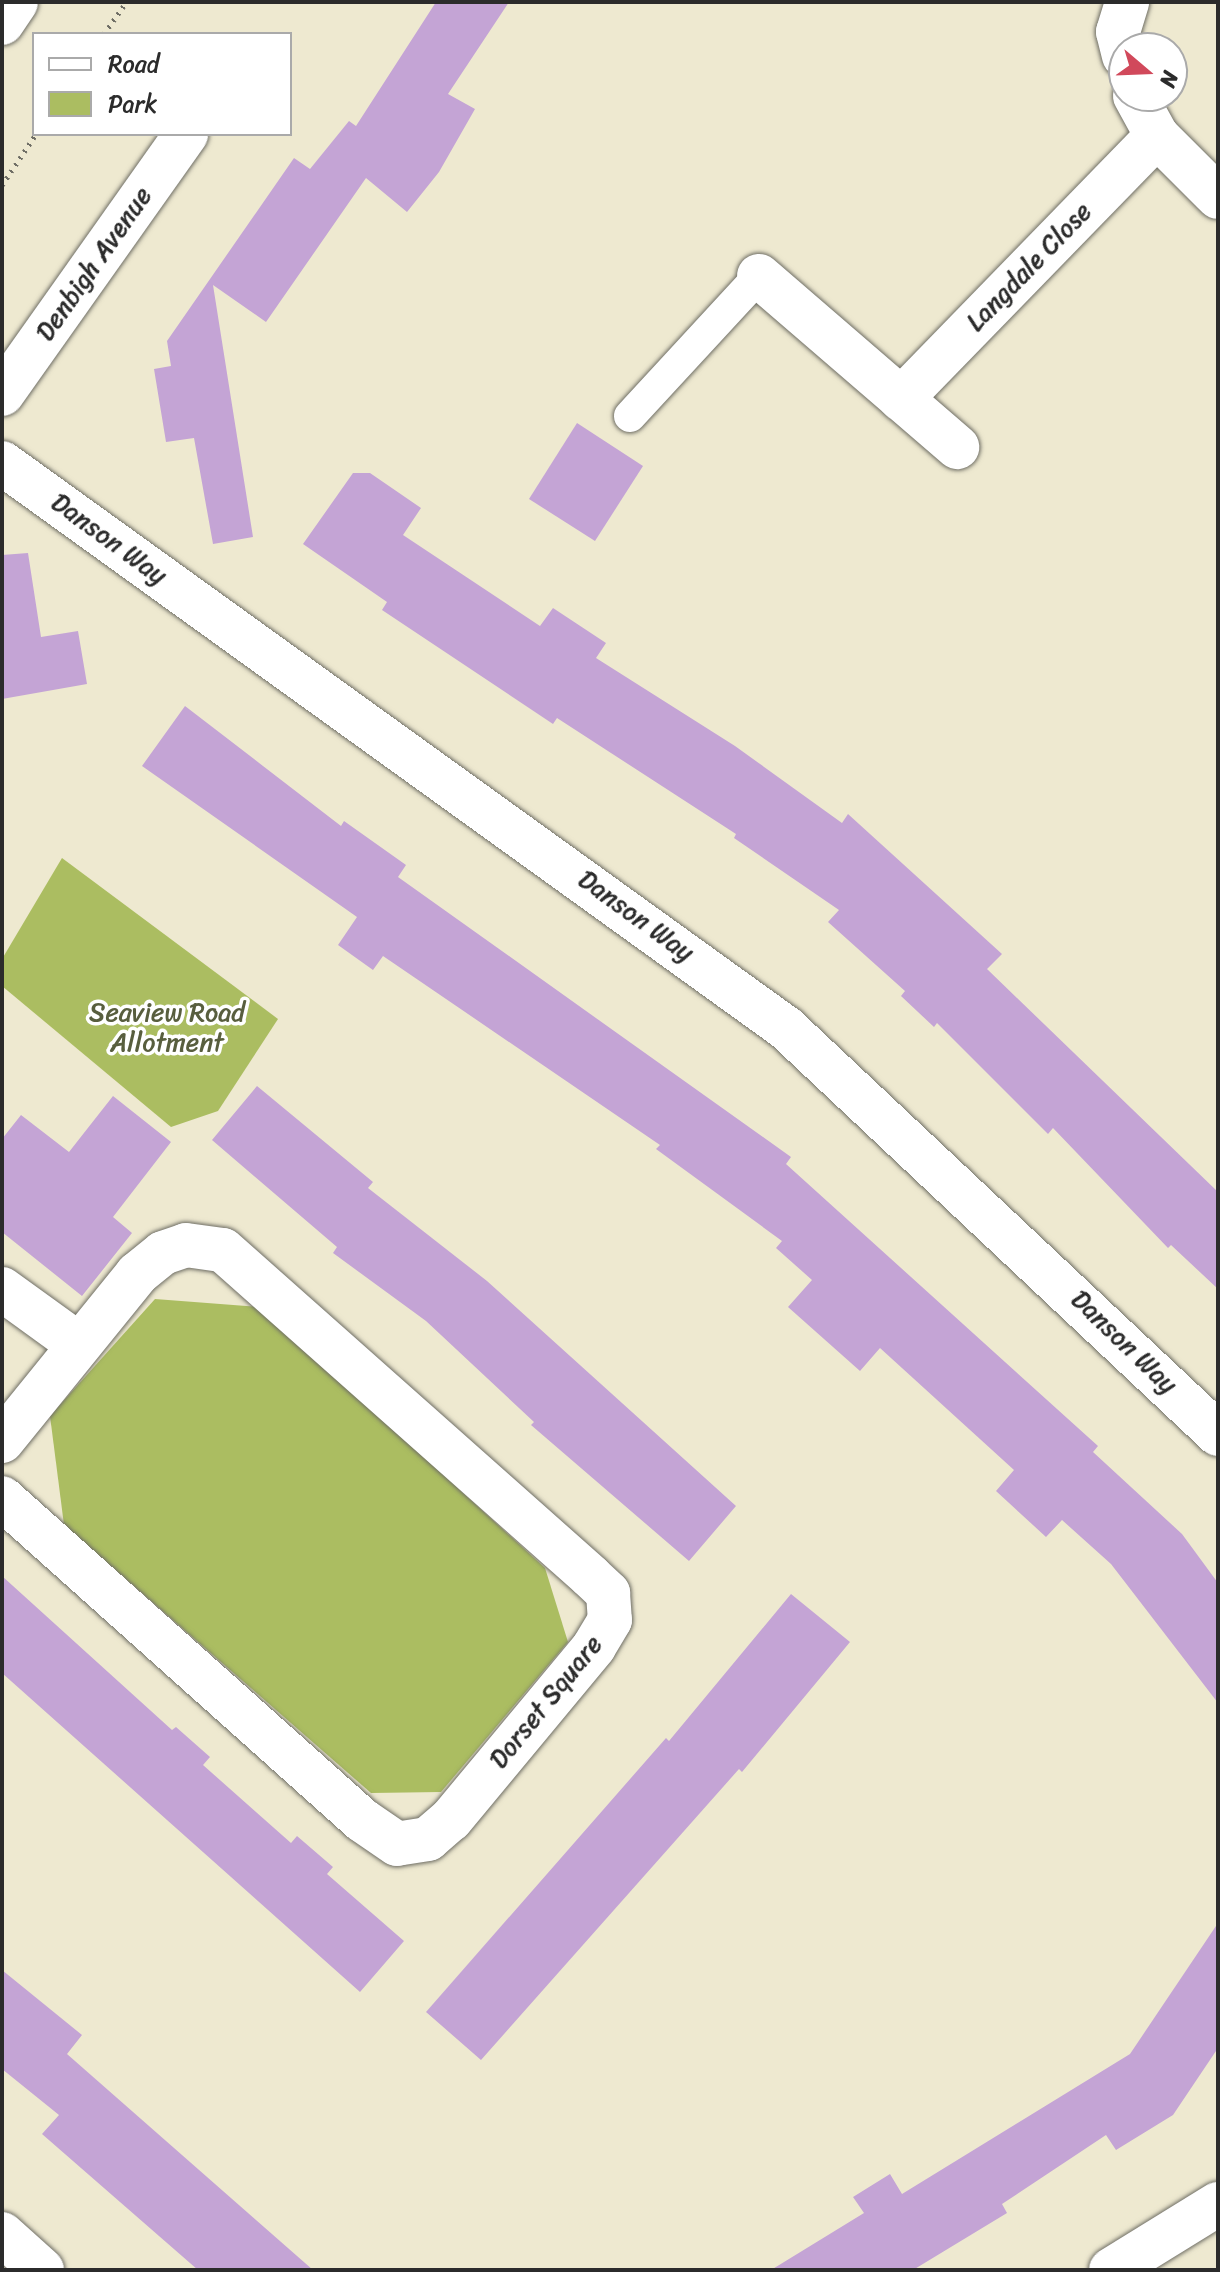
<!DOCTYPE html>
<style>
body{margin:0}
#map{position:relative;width:1220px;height:2272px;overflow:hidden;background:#eee9d0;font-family:Sriracha,sans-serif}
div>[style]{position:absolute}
.green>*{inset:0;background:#abbd61}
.building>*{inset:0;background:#c4a4d5}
.path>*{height:5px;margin-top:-2.5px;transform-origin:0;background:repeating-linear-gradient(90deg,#6f6e65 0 2px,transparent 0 8px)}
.roads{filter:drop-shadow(0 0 2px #6f6e65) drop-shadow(0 0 2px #6f6e65)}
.lane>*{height:32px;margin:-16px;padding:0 16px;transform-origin:16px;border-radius:16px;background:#fff}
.street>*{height:44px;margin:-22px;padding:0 22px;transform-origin:22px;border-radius:22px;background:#fff}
.primary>*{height:44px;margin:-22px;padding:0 22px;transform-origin:22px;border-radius:22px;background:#fff}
span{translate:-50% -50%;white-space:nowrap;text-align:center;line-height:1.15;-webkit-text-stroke:7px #fff;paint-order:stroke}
.street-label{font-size:26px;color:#2b2b2b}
.park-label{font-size:26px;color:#585e3e}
.frame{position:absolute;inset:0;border:4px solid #2b2b2b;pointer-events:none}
.legend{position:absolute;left:32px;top:32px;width:260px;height:104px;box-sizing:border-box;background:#fff;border:2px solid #aaa;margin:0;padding:10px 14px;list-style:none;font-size:24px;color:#2b2b2b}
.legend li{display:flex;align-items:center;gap:16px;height:40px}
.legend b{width:40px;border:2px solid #aaa}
.north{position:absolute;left:1108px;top:32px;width:80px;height:80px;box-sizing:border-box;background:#fff;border:2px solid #aaa;border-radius:50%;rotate:109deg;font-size:22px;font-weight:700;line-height:32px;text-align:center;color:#2b2b2b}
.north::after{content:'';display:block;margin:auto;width:28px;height:36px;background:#d1495b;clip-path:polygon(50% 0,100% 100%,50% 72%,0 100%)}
</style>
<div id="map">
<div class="green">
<i style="clip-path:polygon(62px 858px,278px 1019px,218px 1111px,171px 1127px,2px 986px,2px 959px)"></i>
<i style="clip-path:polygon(155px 1299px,260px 1307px,545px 1568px,568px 1642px,441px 1792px,371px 1793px,64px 1525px,50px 1416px)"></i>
</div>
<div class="building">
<i style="clip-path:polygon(436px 2px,509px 2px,448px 94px,475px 109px,439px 172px,407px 212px,366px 178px,266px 322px,213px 285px,253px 537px,213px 544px,194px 438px,166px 442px,154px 369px,171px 366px,167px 341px,294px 158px,310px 169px,349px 121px,356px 126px)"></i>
<i style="clip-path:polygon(577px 423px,643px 466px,595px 541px,529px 499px)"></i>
<i style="clip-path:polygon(353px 473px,370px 473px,421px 508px,403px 535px,540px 626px,553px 608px,606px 643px,596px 658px,735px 746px,842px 823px,848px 814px,1002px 954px,987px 969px,1218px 1192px,1218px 1289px,1171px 1245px,1168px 1248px,1053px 1128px,1048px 1134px,937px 1023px,934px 1027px,901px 996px,905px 991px,828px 922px,839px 910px,734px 838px,736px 834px,557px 718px,553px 724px,382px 610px,387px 602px,303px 544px)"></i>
<i style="clip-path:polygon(28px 553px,41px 637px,78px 631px,87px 684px,2px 699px,2px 555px)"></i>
<i style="clip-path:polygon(185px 706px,341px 826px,344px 821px,406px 865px,398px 877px,791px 1157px,786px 1164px,1098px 1446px,1093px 1452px,1182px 1534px,1218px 1583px,1218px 1703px,1111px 1564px,1062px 1520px,1046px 1537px,996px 1491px,1014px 1470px,880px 1348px,860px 1371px,788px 1307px,812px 1280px,776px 1248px,782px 1241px,656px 1149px,660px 1145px,383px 956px,373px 970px,338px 945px,357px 917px,142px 766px)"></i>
<i style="clip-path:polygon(257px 1086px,373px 1182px,368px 1188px,487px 1281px,736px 1506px,689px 1561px,531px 1425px,534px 1422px,426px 1321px,333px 1253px,337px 1247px,212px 1140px)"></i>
<i style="clip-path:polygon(113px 1096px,171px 1142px,113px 1217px,132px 1233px,82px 1296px,2px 1232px,2px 1139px,21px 1115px,69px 1152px)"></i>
<i style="clip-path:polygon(2px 1576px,172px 1730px,176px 1727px,210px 1757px,203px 1765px,291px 1843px,297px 1836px,333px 1867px,327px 1874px,404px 1941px,360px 1992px,2px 1673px)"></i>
<i style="clip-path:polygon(791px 1594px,850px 1642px,742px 1772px,739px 1769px,481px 2060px,426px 2012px,666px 1738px,669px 1741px)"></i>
<i style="clip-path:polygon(1218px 1923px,1218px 2048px,1173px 2115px,1116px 2150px,1106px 2135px,1002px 2204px,1007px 2213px,913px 2270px,771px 2270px,864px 2213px,853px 2197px,890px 2174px,902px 2194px,1130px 2054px)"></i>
<i style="clip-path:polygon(2px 1970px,82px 2035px,67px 2054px,313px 2270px,198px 2270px,42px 2134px,59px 2115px,2px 2069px)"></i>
</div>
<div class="path">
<i style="left:104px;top:34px;width:39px;rotate:-55deg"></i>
<i style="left:2px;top:185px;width:61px;rotate:-56.3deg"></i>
</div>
<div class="roads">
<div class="lane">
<i style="left:630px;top:416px;width:190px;rotate:-47.3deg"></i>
</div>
<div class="street">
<i style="left:1124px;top:56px;width:25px;rotate:-104deg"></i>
<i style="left:1118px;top:32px;width:31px;rotate:-73deg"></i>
<i style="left:1135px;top:96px;width:46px;rotate:61.2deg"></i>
<i style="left:1157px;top:136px;width:86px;rotate:45deg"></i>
<i style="left:759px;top:276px;width:262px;rotate:40.8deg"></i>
<i style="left:2px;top:394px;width:319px;rotate:-54.7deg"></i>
<i style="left:901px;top:399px;width:367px;rotate:-45.8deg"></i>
<i style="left:2px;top:463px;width:966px;rotate:35.78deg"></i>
<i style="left:786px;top:1028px;width:593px;rotate:43.22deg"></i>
<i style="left:2px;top:1289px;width:94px;rotate:35.9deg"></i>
<i style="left:2px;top:1441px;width:215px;rotate:-51deg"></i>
<i style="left:137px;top:1274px;width:33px;rotate:-39deg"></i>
<i style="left:163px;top:1253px;width:24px;rotate:-19deg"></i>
<i style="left:186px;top:1245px;width:37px;rotate:8deg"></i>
<i style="left:223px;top:1250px;width:491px;rotate:41.6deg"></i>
<i style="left:590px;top:1576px;width:25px;rotate:43deg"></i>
<i style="left:608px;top:1593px;width:27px;rotate:86deg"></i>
<i style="left:610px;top:1620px;width:31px;rotate:121deg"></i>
<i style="left:594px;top:1647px;width:224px;rotate:129.7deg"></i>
<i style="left:451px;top:1819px;width:30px;rotate:139deg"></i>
<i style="left:428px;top:1839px;width:31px;rotate:171deg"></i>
<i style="left:397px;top:1844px;width:42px;rotate:-145.6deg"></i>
<i style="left:362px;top:1820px;width:483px;rotate:-138.2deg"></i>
<i style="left:2px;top:2234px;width:54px;rotate:42deg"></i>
<i style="left:1111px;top:2270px;width:126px;rotate:-31.7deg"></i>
</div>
<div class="primary">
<i style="left:2px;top:23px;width:25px;rotate:-56deg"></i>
</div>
</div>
<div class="street-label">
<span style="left:94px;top:264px;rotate:-55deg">Denbigh Avenue</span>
<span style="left:1029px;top:267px;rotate:-46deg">Langdale Close</span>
<span style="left:109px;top:539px;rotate:36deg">Danson Way</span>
<span style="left:636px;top:916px;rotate:36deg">Danson Way</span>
<span style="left:1124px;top:1342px;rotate:44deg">Danson Way</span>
<span style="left:546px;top:1702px;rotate:-51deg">Dorset Square</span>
</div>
<div class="park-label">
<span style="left:167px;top:1028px">Seaview Road<br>Allotment</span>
</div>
<div class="frame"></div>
<ul class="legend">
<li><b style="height:10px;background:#fff"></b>Road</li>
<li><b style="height:22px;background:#abbd61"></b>Park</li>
</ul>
<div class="north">N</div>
</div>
